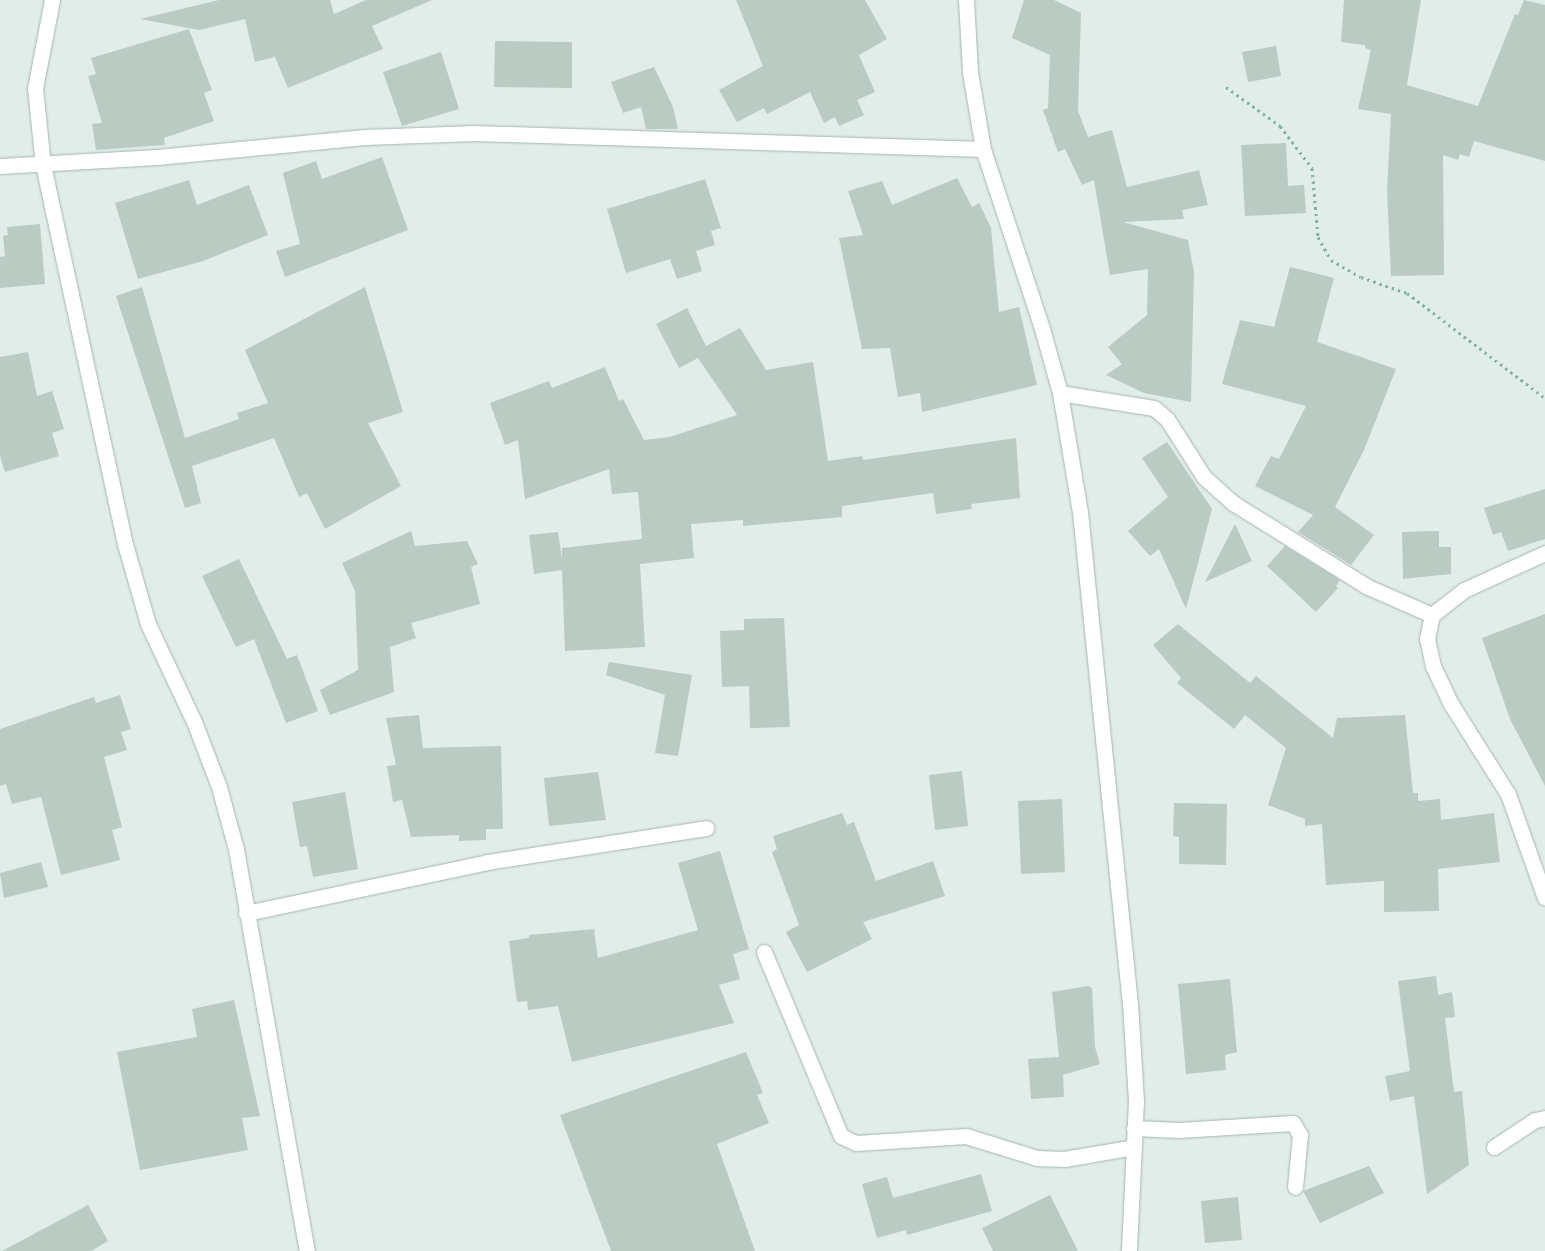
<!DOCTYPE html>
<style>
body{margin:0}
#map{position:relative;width:1545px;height:1251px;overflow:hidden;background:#e1ede8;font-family:Helvetica,sans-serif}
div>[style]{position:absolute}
.building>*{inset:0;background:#b9cbc3}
.path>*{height:3px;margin-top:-1.5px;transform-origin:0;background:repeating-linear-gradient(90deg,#7fb4a2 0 2.5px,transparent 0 6.5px)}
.roads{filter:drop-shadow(0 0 1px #a3b6af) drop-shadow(0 0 1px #a3b6af)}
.street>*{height:15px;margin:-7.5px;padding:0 7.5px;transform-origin:7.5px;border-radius:7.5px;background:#fff}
span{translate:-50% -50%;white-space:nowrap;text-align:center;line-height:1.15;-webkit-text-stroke:4.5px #f2f9f6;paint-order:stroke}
</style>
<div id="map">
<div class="building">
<i style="clip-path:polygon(219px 0,330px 0,334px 14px,366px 0,432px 0,372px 26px,383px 49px,288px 88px,275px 57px,255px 62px,245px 19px,199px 30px,140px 19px)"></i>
<i style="clip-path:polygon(736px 0,865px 0,887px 39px,859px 55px,875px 92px,857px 100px,864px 115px,839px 126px,835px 117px,824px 123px,810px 92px,767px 114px,764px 108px,737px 122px,719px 90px,763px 66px)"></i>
<i style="clip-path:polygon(1024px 0,1054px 0,1081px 13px,1078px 111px,1088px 137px,1112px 130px,1127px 187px,1199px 170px,1208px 205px,1182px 210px,1184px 219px,1123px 222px,1188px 240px,1194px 272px,1191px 402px,1144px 393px,1106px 375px,1122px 364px,1108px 347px,1147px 315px,1148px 269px,1110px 275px,1094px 180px,1082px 185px,1065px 149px,1058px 152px,1043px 110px,1048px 108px,1050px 55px,1012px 38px)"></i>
<i style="clip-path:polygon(1344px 0,1421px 0,1407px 85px,1478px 106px,1515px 14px,1518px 15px,1524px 0,1545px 5px,1545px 161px,1474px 141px,1469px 157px,1460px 154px,1458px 160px,1443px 155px,1444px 275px,1391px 276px,1387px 191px,1391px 114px,1358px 109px,1371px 50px,1365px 48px,1365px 45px,1341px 42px)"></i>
<i style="clip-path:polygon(189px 29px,212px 90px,204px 93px,214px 121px,164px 138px,165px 145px,96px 150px,92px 124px,102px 123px,88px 76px,96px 74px,91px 58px)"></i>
<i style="clip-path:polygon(495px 41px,572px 42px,572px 88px,494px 87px)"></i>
<i style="clip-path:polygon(1276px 46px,1281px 76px,1248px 82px,1242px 52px)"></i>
<i style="clip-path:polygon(441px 52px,459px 109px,402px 126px,383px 72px)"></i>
<i style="clip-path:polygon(654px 67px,673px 107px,678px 129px,646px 129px,641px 107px,623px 113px,611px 82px)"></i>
<i style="clip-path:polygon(1286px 143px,1288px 186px,1304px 185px,1306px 213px,1245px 216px,1241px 145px)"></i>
<i style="clip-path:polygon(382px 157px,408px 230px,285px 277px,276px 251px,300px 244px,283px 173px,316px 161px,322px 179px)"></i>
<i style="clip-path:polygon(957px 178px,972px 207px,979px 203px,991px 228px,999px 312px,1019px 307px,1037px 385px,922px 412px,920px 393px,898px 397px,890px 348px,862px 349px,839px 238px,863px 235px,848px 191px,882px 181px,892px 205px)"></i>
<i style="clip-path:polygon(705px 179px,721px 228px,711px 231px,715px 245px,696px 251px,702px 271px,677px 279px,670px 259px,626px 273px,607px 209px)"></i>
<i style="clip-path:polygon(189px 180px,197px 205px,249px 185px,268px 235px,203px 261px,138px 279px,115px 203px)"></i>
<i style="clip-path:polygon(40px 224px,45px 284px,0 288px,0 257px,5px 256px,3px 236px,8px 235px,7px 227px)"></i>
<i style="clip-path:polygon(1290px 267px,1334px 278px,1317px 342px,1396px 369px,1364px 450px,1335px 507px,1374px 535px,1351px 565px,1298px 532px,1313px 515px,1255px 486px,1271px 456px,1279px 459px,1306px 406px,1222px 384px,1240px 320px,1274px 327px)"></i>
<i style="clip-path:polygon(142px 287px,185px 438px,239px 419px,237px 413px,268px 403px,245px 350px,365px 287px,403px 412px,368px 423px,401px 486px,325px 529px,307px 493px,299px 497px,274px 438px,192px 466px,201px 503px,185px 508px,116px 296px)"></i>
<i style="clip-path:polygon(687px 308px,706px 346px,740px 328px,766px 370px,813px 362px,828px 461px,862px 456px,863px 460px,1016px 438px,1020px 498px,971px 504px,972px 509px,936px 514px,933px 493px,842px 506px,842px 517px,743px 526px,743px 520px,691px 524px,694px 558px,640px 564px,645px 647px,565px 651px,562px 570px,534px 574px,529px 535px,558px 532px,562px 559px,562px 548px,642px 539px,638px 492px,612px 494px,609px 469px,525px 499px,518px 440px,505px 445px,490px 403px,549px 381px,552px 388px,605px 367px,619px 401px,623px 399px,644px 440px,670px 437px,737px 415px,698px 358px,679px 368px,656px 324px)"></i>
<i style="clip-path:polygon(28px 352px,37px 396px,52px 391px,64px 429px,52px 433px,59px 456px,5px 472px,0 456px,0 357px)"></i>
<i style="clip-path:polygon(1167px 442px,1212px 509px,1186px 609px,1159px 549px,1150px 556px,1128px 531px,1168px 497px,1142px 458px)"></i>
<i style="clip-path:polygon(1545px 489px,1545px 539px,1508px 551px,1501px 532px,1493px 535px,1484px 508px)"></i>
<i style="clip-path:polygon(1235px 524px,1252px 561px,1205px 582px)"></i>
<i style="clip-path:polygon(411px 531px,415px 546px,467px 541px,478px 564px,471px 567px,480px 604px,411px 623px,416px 638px,390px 647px,394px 692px,330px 715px,320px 690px,358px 670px,355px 591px,342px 563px)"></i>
<i style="clip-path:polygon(1439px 531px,1439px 547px,1451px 547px,1451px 574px,1403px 579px,1402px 532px)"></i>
<i style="clip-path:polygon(1285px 546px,1340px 580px,1336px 586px,1338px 588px,1316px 612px,1267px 566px)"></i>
<i style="clip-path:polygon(239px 559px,287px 659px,297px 655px,318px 711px,286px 723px,254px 639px,236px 647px,202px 576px)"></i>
<i style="clip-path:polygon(1545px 614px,1545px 786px,1510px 719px,1482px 638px)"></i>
<i style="clip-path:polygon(784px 618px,790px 727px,750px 728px,749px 686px,722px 687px,720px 631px,744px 630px,744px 619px)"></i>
<i style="clip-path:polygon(1178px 624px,1250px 683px,1256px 676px,1333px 738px,1337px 718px,1405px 715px,1413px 793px,1418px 793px,1418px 801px,1440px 799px,1441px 820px,1494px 813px,1500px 862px,1438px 869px,1439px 911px,1384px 912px,1384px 881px,1326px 885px,1322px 824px,1305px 826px,1305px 819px,1268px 805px,1286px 748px,1245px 715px,1234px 729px,1177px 683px,1181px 678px,1153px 645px)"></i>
<i style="clip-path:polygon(609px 662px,692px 675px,678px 756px,655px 753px,665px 695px,606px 675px)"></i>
<i style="clip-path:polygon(120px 695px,131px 729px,121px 732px,127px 750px,104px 757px,122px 827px,112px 830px,120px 860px,61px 875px,41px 797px,12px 804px,6px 784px,0 786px,0 729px,94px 697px,96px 703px)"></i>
<i style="clip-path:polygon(419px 715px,423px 748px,501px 746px,503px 829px,486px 829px,486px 840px,459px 841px,459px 835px,411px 837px,402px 800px,393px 802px,387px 766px,396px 765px,386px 718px)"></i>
<i style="clip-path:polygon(962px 771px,968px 826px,935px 830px,929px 775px)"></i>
<i style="clip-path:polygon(598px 772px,606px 820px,549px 826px,544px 778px)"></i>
<i style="clip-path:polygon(345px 792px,358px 869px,313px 877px,307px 846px,300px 847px,292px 802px)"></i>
<i style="clip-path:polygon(1062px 799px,1065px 872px,1021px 874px,1018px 801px)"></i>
<i style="clip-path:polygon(1174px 803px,1227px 804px,1226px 865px,1179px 864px,1179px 837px,1173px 836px)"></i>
<i style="clip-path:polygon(842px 813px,847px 825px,854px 822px,876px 881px,933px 861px,945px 896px,863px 922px,872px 939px,807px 972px,786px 932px,799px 925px,772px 852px,777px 849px,773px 836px)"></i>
<i style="clip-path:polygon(720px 851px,749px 949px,733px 954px,740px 979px,719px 985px,734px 1023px,572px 1062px,558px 1006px,528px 1010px,527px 1001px,517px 1002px,509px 941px,529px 938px,529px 935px,594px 929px,598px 958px,698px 930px,678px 863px)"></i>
<i style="clip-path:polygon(41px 862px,48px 887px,4px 898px,0 873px)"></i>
<i style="clip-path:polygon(1436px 976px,1438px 995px,1452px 992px,1455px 1017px,1445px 1018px,1454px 1092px,1462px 1091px,1469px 1165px,1427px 1194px,1414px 1096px,1390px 1101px,1385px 1076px,1410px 1071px,1398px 981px)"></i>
<i style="clip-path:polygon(1230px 979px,1237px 1052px,1225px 1055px,1226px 1070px,1186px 1074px,1178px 984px)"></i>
<i style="clip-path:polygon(1088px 986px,1092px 988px,1095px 1047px,1100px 1064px,1063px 1075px,1064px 1097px,1031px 1099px,1028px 1059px,1059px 1057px,1052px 992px)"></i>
<i style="clip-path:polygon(234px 1000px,260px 1116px,242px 1118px,248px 1150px,140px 1170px,117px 1052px,197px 1037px,192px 1009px)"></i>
<i style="clip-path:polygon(746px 1052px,763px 1093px,757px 1095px,769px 1123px,717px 1144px,755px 1251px,611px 1251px,560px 1115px)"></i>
<i style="clip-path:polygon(1369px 1166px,1384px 1193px,1320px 1223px,1303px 1191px)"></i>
<i style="clip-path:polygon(981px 1174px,992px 1211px,907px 1235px,906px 1230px,877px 1238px,862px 1184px,887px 1177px,893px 1198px)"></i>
<i style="clip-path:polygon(1050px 1195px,1078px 1251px,993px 1251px,982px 1228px)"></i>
<i style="clip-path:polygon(1238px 1197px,1242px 1240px,1205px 1243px,1201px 1201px)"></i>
<i style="clip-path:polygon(88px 1205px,108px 1241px,91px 1251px,2px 1251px)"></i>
</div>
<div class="path">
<i style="left:1226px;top:87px;width:67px;rotate:35.8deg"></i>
<i style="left:1280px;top:126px;width:53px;rotate:52.7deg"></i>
<i style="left:1312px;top:168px;width:69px;rotate:85deg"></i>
<i style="left:1318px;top:237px;width:26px;rotate:61deg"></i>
<i style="left:1331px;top:260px;width:34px;rotate:30deg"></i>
<i style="left:1361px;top:277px;width:49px;rotate:19.2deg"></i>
<i style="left:1407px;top:293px;width:173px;rotate:37.3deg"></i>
</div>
<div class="roads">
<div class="street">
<i style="left:52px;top:0;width:90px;rotate:100.9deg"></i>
<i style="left:35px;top:88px;width:77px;rotate:84.1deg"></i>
<i style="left:43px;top:165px;width:388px;rotate:77.8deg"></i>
<i style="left:125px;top:544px;width:83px;rotate:74deg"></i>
<i style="left:148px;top:624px;width:110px;rotate:64.8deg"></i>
<i style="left:195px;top:724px;width:67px;rotate:69.1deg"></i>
<i style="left:219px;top:787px;width:64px;rotate:74.7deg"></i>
<i style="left:236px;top:849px;width:408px;rotate:80deg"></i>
<i style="left:966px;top:0;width:72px;rotate:86.8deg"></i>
<i style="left:970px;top:72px;width:78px;rotate:80.4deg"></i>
<i style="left:983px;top:149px;width:193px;rotate:71.8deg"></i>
<i style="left:1043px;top:332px;width:63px;rotate:74.4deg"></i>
<i style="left:1060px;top:393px;width:121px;rotate:80.5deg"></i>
<i style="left:1080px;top:512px;width:494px;rotate:84.2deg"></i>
<i style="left:1130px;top:1003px;width:98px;rotate:86.5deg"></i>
<i style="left:1136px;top:1101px;width:150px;rotate:92.7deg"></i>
<i style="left:0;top:166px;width:157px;rotate:-3.3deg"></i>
<i style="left:157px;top:157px;width:209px;rotate:-5.5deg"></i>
<i style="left:365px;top:137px;width:109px;rotate:-2.1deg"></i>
<i style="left:474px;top:133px;width:509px;rotate:1.8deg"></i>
<i style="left:1060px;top:393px;width:95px;rotate:9.1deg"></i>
<i style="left:1154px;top:408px;width:17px;rotate:40deg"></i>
<i style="left:1167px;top:419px;width:69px;rotate:57.5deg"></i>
<i style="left:1204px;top:477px;width:39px;rotate:42deg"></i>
<i style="left:1233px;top:503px;width:159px;rotate:31.9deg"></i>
<i style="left:1368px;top:587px;width:70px;rotate:23.6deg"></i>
<i style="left:1545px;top:553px;width:89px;rotate:155.4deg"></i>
<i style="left:1464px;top:590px;width:41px;rotate:142deg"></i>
<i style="left:1432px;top:615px;width:24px;rotate:102deg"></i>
<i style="left:1427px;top:638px;width:29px;rotate:78deg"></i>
<i style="left:1433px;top:666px;width:42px;rotate:64.7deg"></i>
<i style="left:1451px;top:704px;width:107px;rotate:57.7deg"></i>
<i style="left:1508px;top:794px;width:110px;rotate:70.4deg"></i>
<i style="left:246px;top:913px;width:246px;rotate:-11.9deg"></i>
<i style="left:487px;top:862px;width:222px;rotate:-8.8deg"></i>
<i style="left:764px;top:952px;width:199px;rotate:67.3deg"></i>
<i style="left:841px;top:1136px;width:17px;rotate:25deg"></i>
<i style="left:856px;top:1143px;width:110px;rotate:-3.6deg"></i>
<i style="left:966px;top:1136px;width:74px;rotate:17.2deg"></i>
<i style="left:1037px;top:1158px;width:27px;rotate:2deg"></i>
<i style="left:1064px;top:1159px;width:71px;rotate:-9.7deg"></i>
<i style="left:1134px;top:1128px;width:45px;rotate:2.5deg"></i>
<i style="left:1179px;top:1130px;width:114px;rotate:-3.5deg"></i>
<i style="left:1293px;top:1123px;width:14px;rotate:60deg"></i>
<i style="left:1300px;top:1135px;width:52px;rotate:95.5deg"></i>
<i style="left:1494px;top:1147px;width:49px;rotate:-33.4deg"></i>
<i style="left:1535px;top:1120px;width:10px;rotate:-11deg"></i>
</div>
</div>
</div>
